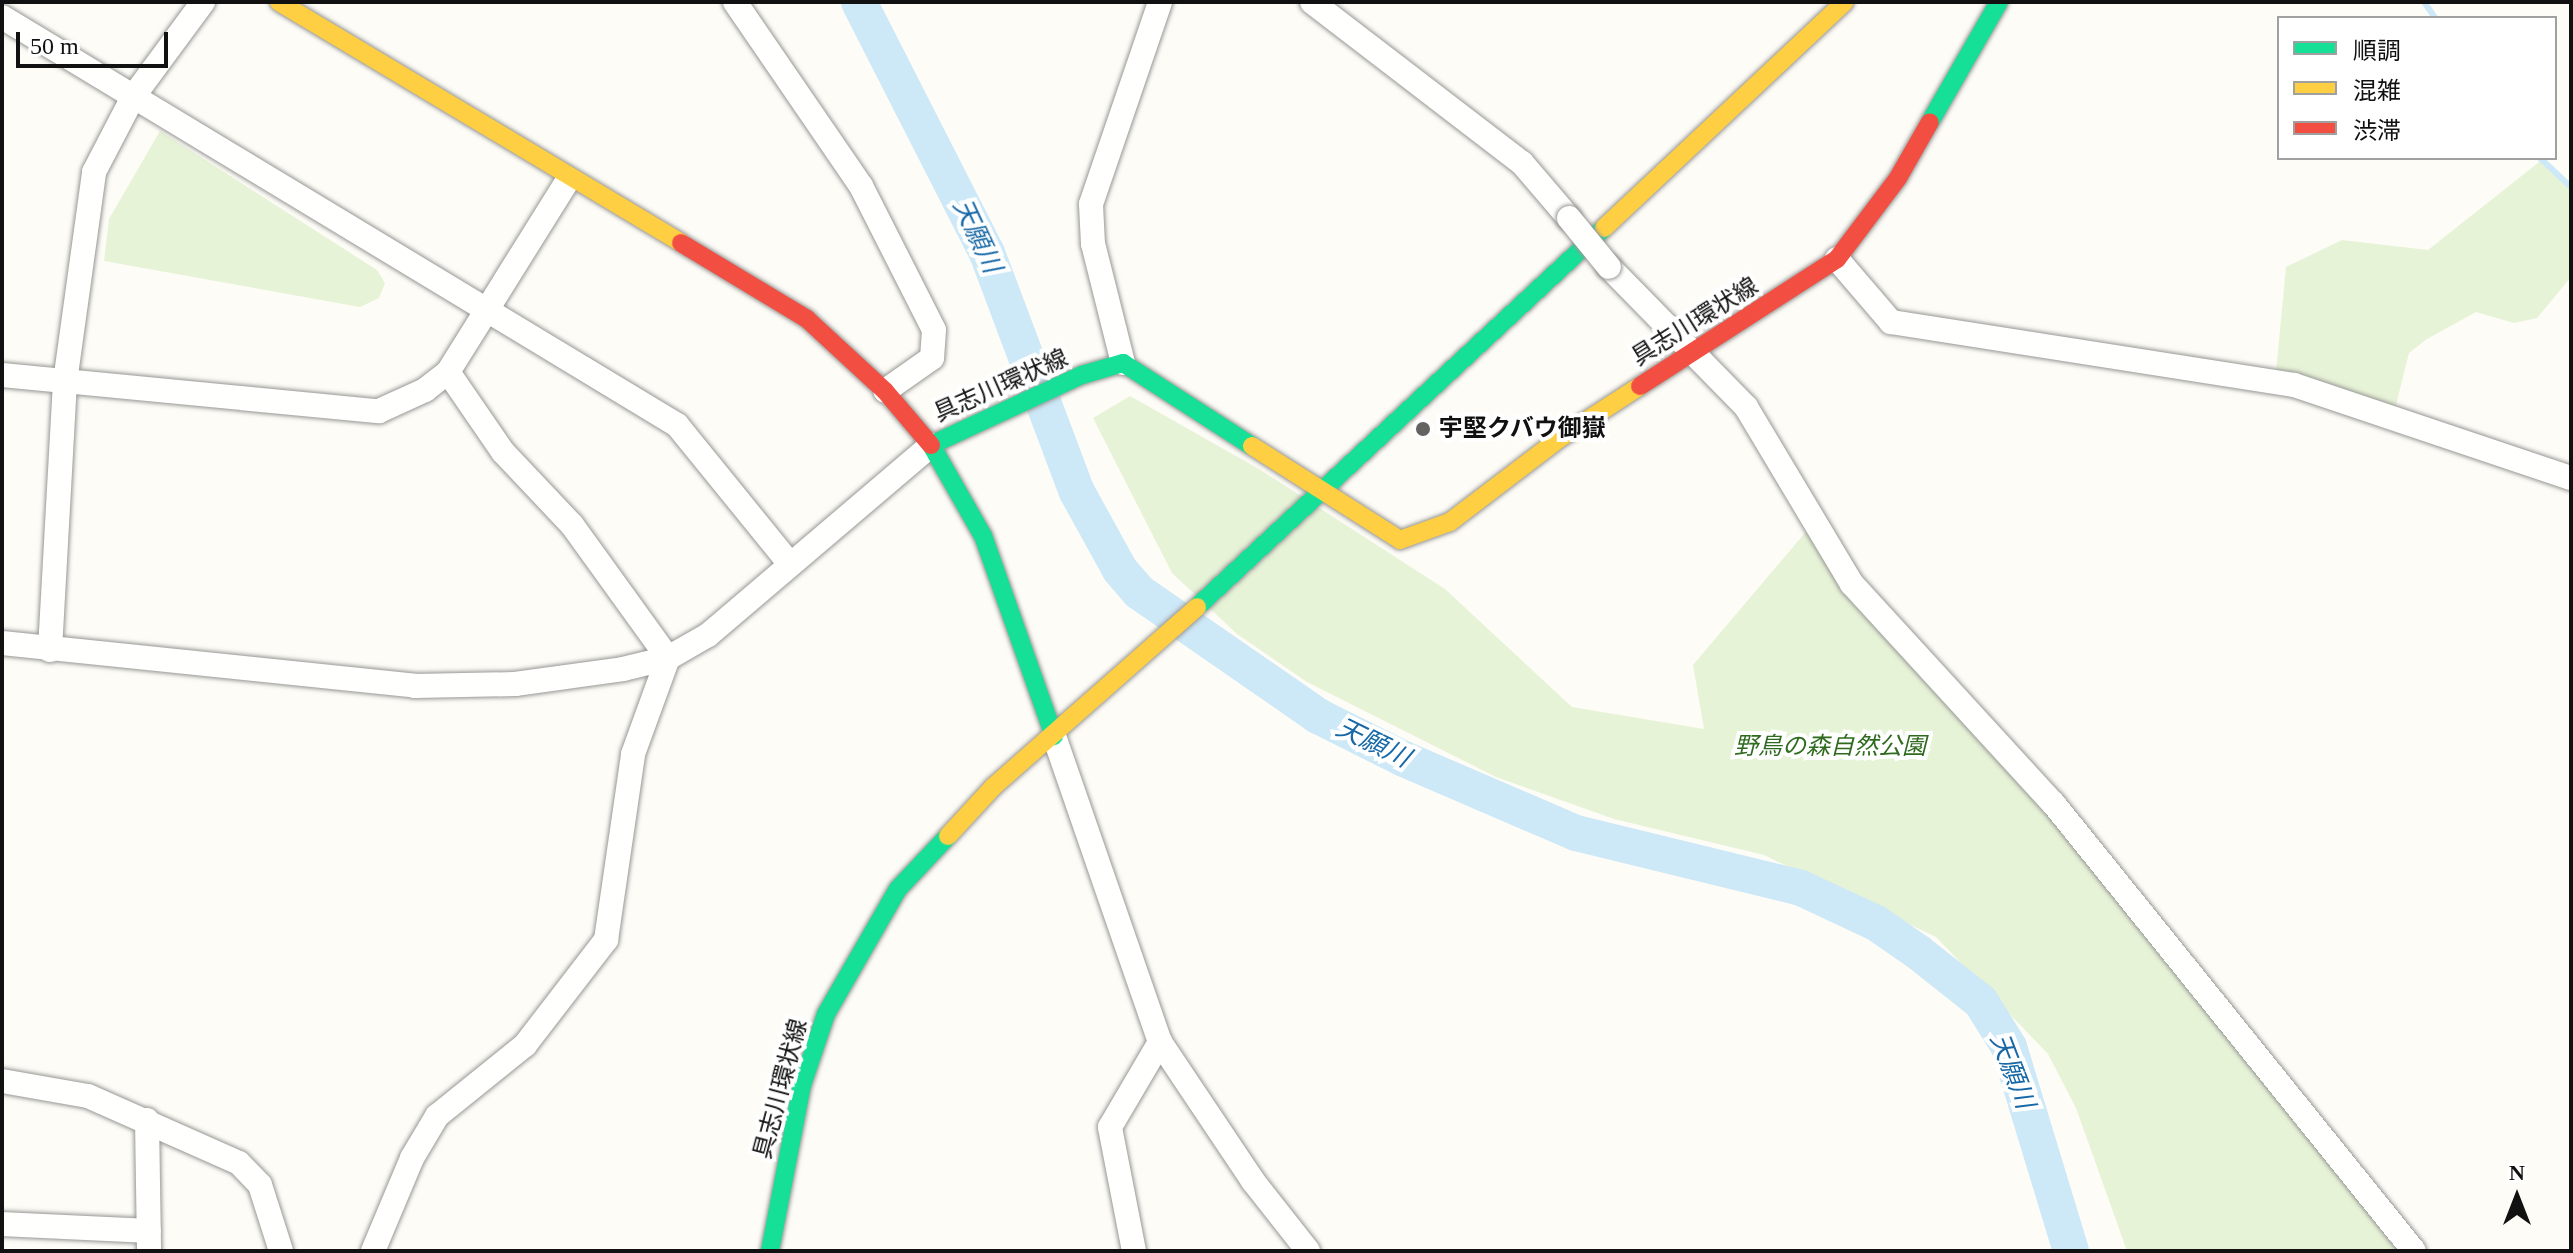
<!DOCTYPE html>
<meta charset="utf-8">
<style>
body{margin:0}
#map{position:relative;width:2573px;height:1253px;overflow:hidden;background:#fdfcf7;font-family:"Times New Roman","Noto Sans JP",serif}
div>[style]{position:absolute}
.green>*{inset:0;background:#e7f3d7}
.stream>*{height:6px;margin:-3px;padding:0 3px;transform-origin:3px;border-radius:3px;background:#cde8f7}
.river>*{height:36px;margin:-18px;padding:0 18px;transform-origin:18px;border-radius:18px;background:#cde8f7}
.roads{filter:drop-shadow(0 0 2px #979795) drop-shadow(0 0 2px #979795)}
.street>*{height:24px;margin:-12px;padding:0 12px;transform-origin:12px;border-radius:12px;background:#fffffe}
.fast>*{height:18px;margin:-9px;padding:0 9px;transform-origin:9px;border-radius:9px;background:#16e098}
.slow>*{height:18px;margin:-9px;padding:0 9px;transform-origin:9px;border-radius:9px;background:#ffcf43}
.jam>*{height:18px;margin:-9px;padding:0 9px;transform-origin:9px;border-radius:9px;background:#f24e42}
.bridges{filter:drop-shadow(0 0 2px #979795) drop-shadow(0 0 2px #979795)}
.street-bridge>*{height:24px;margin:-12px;padding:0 12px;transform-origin:12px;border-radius:12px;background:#fffffe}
.dots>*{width:22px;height:22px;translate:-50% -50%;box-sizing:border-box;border:4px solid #fff;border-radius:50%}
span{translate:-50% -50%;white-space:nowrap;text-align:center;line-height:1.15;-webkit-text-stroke:8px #fff;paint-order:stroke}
.street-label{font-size:24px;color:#111}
.poi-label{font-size:24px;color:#111;font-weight:700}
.left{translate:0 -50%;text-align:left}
.park-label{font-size:24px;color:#2f6b1f;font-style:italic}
.water-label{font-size:26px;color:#1768a6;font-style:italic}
.frame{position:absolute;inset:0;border:4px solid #111;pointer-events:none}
.legend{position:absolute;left:2277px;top:16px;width:280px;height:144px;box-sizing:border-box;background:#fff;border:2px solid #a0a0a0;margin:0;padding:10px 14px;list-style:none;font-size:24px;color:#111}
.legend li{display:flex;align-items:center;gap:16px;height:40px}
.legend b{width:40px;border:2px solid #a0a0a0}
.north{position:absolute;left:2477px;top:1157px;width:80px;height:80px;-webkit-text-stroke:6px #fff;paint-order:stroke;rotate:0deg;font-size:22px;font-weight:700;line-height:32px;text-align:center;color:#111}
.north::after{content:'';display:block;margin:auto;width:28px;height:36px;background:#111;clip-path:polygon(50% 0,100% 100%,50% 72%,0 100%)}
.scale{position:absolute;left:16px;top:32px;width:152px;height:36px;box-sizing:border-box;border:4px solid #111;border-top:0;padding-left:10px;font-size:24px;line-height:28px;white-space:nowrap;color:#111;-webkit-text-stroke:6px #fff;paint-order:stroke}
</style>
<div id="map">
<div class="green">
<i style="clip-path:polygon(160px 131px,377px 270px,385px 283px,379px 298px,360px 307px,104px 261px,109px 219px)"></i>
<i style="clip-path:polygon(2543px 159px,2571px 186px,2571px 277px,2537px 318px,2514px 323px,2476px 312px,2427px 339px,2409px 353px,2393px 417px,2275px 382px,2286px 267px,2342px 240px,2428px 250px)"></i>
<i style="clip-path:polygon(1130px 396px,1259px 469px,1445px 589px,1572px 707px,1704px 729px,1693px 665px,1815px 521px,2053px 803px,2414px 1251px,2127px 1251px,2076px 1108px,2048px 1054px,1936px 937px,1764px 855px,1614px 819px,1496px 777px,1307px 682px,1237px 634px,1172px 573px,1093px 418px)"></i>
</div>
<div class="stream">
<i style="left:2424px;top:2px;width:19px;rotate:55deg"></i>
<i style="left:2540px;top:158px;width:42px;rotate:43.1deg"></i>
</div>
<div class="river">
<i style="left:859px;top:2px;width:282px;rotate:63deg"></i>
<i style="left:987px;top:253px;width:255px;rotate:69.4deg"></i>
<i style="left:1077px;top:492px;width:89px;rotate:61.1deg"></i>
<i style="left:1120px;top:570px;width:29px;rotate:49deg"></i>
<i style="left:1139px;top:592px;width:218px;rotate:34.7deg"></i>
<i style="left:1318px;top:716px;width:96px;rotate:26.6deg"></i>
<i style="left:1404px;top:759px;width:187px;rotate:23.3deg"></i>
<i style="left:1576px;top:833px;width:232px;rotate:13.7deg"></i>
<i style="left:1801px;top:888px;width:83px;rotate:25deg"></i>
<i style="left:1876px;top:923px;width:51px;rotate:34.6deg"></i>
<i style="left:1918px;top:952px;width:80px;rotate:38.4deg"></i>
<i style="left:1981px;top:1002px;width:53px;rotate:58.1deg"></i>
<i style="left:2009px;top:1047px;width:213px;rotate:73.1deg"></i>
</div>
<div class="roads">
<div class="street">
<i style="left:735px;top:2px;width:223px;rotate:55.6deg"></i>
<i style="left:861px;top:186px;width:161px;rotate:63.1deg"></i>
<i style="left:934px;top:330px;width:28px;rotate:94deg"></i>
<i style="left:932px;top:358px;width:57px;rotate:144.9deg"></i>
<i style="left:1312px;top:2px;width:265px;rotate:37.5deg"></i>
<i style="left:1522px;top:163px;width:72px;rotate:49.5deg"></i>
<i style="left:2px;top:17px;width:789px;rotate:31.15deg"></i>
<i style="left:677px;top:425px;width:179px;rotate:50.9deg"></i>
<i style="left:1837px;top:259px;width:83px;rotate:49.4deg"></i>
<i style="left:1891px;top:322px;width:408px;rotate:8.9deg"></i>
<i style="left:2294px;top:385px;width:292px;rotate:18.6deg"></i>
<i style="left:1609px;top:267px;width:196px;rotate:45.6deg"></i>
<i style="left:1746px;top:407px;width:206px;rotate:59.1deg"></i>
<i style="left:1852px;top:584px;width:297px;rotate:47.5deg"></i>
<i style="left:2053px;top:803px;width:575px;rotate:51.14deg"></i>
<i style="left:1123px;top:363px;width:123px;rotate:-104.1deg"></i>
<i style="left:1093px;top:244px;width:40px;rotate:-92.9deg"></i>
<i style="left:1091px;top:204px;width:213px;rotate:-71.1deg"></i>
<i style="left:2px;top:375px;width:379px;rotate:5.5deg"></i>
<i style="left:379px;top:411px;width:51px;rotate:-24.5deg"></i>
<i style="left:425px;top:390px;width:29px;rotate:-38deg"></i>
<i style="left:448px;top:372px;width:226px;rotate:-58deg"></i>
<i style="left:2px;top:643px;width:415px;rotate:5.9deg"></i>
<i style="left:415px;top:686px;width:100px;rotate:-1.1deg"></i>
<i style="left:515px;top:684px;width:109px;rotate:-7.9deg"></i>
<i style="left:623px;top:669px;width:46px;rotate:-13.7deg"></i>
<i style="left:668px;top:658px;width:46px;rotate:-29.9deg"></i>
<i style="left:708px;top:635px;width:293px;rotate:-40.4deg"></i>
<i style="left:50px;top:650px;width:268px;rotate:-86.8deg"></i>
<i style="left:65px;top:382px;width:212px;rotate:-82.1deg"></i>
<i style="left:94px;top:172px;width:85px;rotate:-62.5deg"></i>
<i style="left:133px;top:97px;width:118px;rotate:-53.6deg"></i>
<i style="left:1054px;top:736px;width:324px;rotate:70.9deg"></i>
<i style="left:1160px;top:1042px;width:167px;rotate:56.2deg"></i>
<i style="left:1253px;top:1181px;width:89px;rotate:51.8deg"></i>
<i style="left:2px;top:1081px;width:87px;rotate:9.9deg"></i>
<i style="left:88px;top:1096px;width:165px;rotate:23.9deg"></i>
<i style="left:239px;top:1163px;width:30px;rotate:46deg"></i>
<i style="left:260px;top:1185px;width:69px;rotate:72.3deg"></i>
<i style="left:147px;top:1120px;width:131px;rotate:89.1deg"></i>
<i style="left:2px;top:1224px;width:147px;rotate:2.7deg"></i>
<i style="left:373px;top:1251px;width:101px;rotate:-67.2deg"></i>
<i style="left:412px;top:1158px;width:49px;rotate:-59.2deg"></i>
<i style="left:437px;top:1116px;width:113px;rotate:-38.9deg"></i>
<i style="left:525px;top:1045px;width:133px;rotate:-52.4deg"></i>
<i style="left:606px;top:940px;width:188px;rotate:-81.7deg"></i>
<i style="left:633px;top:754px;width:102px;rotate:-70deg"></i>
<i style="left:668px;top:658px;width:164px;rotate:-125.8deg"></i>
<i style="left:572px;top:525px;width:100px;rotate:-133.4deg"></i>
<i style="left:503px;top:452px;width:97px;rotate:-124.5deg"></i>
<i style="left:1134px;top:1251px;width:126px;rotate:-101deg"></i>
<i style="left:1110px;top:1127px;width:99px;rotate:-59.5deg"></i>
</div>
<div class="fast">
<i style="left:1930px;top:122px;width:138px;rotate:-60.1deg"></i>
<i style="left:1197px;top:607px;width:556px;rotate:-42.96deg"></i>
<i style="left:1054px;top:736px;width:212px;rotate:-109.5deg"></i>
<i style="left:983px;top:536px;width:105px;rotate:-119.7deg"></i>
<i style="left:931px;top:445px;width:166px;rotate:-24.9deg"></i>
<i style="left:1082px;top:375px;width:43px;rotate:-16.3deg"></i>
<i style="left:1123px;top:363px;width:153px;rotate:32.8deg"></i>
<i style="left:770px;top:1251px;width:169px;rotate:-79.1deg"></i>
<i style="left:802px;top:1085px;width:75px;rotate:-71.3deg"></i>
<i style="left:826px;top:1014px;width:144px;rotate:-60.1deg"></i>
<i style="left:898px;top:889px;width:73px;rotate:-46.7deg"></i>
</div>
<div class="slow">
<i style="left:279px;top:2px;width:469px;rotate:30.9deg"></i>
<i style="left:1604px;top:228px;width:330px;rotate:-43.2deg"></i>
<i style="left:1252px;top:446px;width:175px;rotate:32.4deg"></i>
<i style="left:1400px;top:540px;width:53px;rotate:-19.8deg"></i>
<i style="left:1450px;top:522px;width:142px;rotate:-37.3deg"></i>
<i style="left:1563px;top:436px;width:92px;rotate:-33deg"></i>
<i style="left:948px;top:836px;width:67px;rotate:-47.4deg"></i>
<i style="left:993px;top:787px;width:272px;rotate:-41.4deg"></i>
</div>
<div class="jam">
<i style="left:681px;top:243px;width:147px;rotate:31.1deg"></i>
<i style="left:807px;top:319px;width:106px;rotate:42.7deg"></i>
<i style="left:885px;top:391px;width:71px;rotate:49.6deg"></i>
<i style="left:1640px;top:386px;width:234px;rotate:-32.8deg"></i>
<i style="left:1837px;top:259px;width:101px;rotate:-53deg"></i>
<i style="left:1898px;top:178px;width:64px;rotate:-60.3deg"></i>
</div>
</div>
<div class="bridges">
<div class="street-bridge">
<i style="left:1569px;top:218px;width:63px;rotate:50.8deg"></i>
</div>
</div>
<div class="dots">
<i style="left:1423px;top:429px;background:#646362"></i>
</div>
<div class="street-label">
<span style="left:1695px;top:322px;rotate:-32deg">具志川環状線</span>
<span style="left:1001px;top:386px;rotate:-24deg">具志川環状線</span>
<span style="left:781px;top:1089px;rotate:-75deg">具志川環状線</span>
</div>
<div class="poi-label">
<span class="left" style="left:1439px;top:429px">宇堅クバウ御嶽</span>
</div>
<div class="park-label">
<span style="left:1830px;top:747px">野鳥の森自然公園</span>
</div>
<div class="water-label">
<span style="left:977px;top:236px;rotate:65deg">天願川</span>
<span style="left:1373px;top:743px;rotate:26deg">天願川</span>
<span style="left:2012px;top:1071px;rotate:69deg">天願川</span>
</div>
<div class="frame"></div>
<ul class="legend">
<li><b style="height:10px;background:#16e098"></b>順調</li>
<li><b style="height:10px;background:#ffcf43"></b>混雑</li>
<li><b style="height:10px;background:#f24e42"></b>渋滞</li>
</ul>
<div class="north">N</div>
<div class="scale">50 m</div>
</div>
